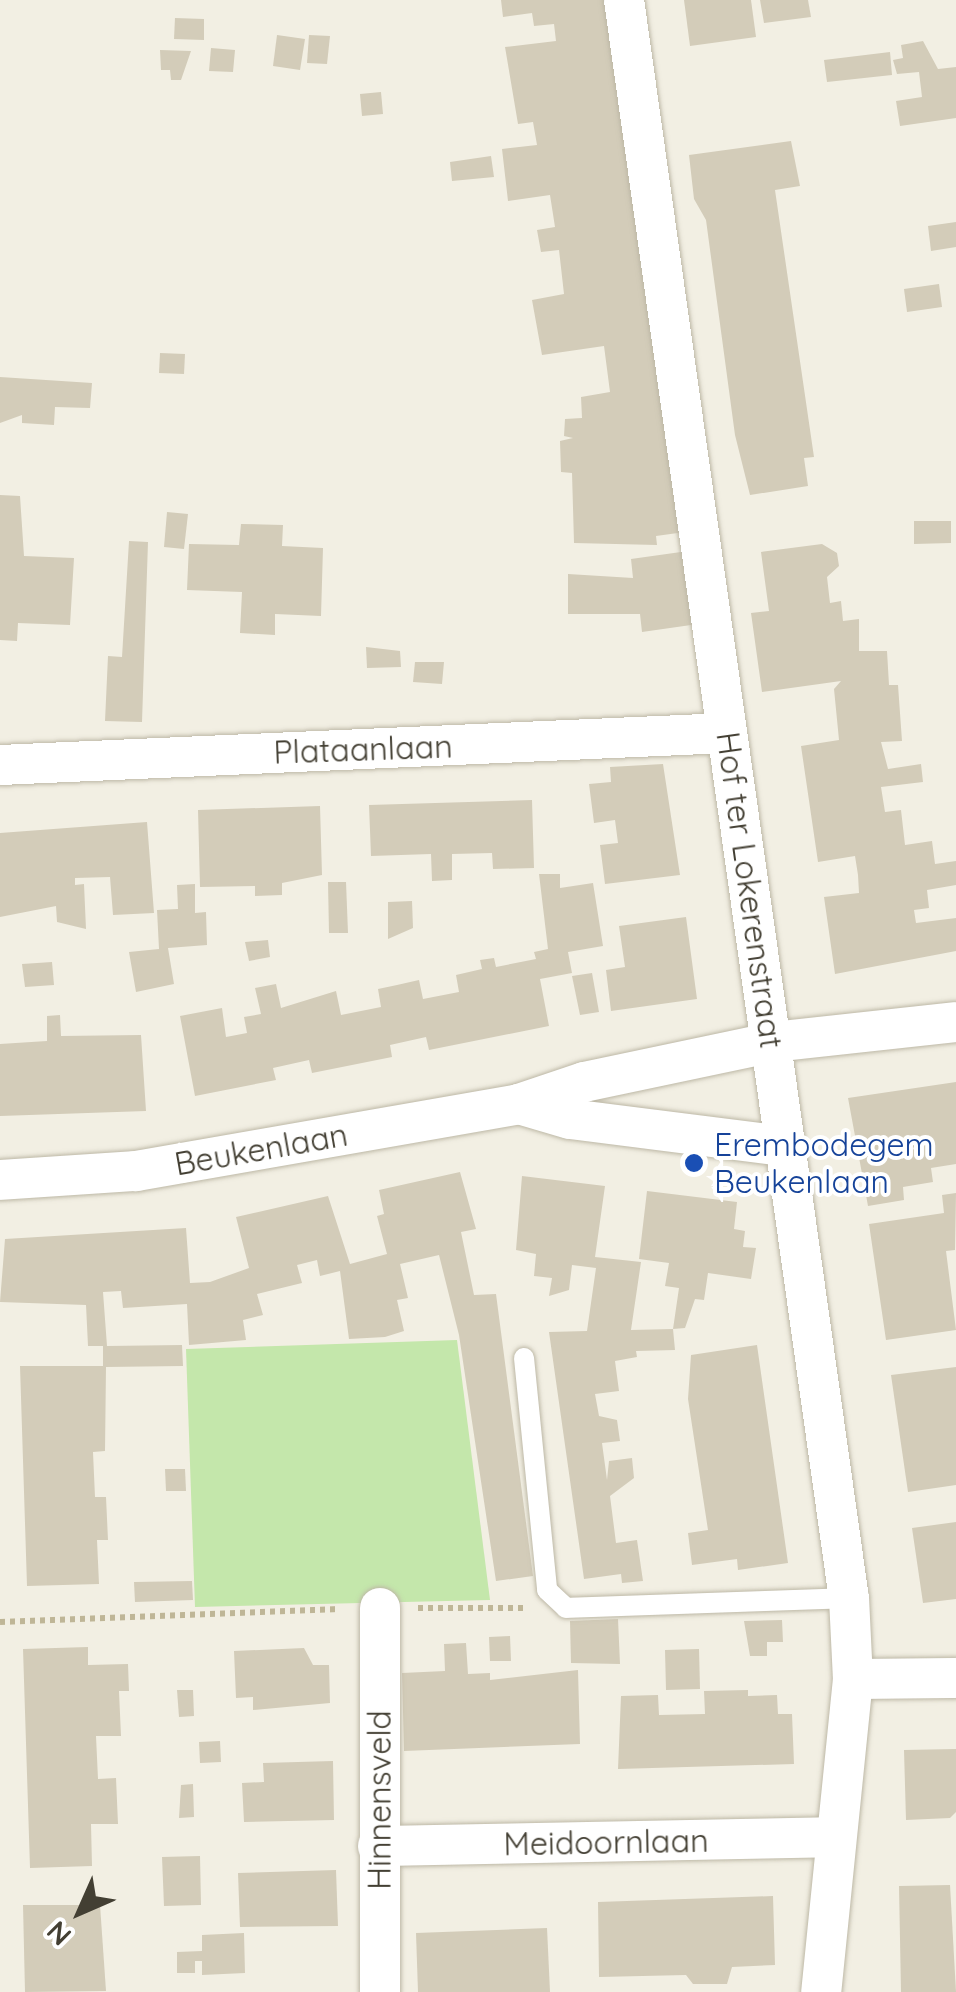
<!DOCTYPE html>
<style>
body{margin:0}
#map{position:relative;width:956px;height:1992px;overflow:hidden;background:#f2efe3;font-family:Quicksand,sans-serif}
div>[style]{position:absolute}
.green>*{inset:0;background:#c4e7ab}
.building>*{inset:0;background:#d3ccb9}
.path>*{height:6px;margin-top:-3px;transform-origin:0;background:repeating-linear-gradient(90deg,#bfb697 0 5px,transparent 0 10px)}
.roads{filter:drop-shadow(0 0 2px #bdb8a6) drop-shadow(0 0 2px #bdb8a6)}
.lane>*{height:20px;margin:-10px;padding:0 10px;transform-origin:10px;border-radius:10px;background:#fff}
.street>*{height:40px;margin:-20px;padding:0 20px;transform-origin:20px;border-radius:20px;background:#fff}
.dots>*{width:28px;height:28px;translate:-50% -50%;box-sizing:border-box;border:5px solid #fff;border-radius:50%}
span{translate:-50% -50%;white-space:nowrap;text-align:center;line-height:1.15;-webkit-text-stroke:8px #fff;paint-order:stroke}
.street-label{font-size:32px;color:#433f33}
.transit-label{font-size:32px;color:#164399}
.left{translate:0 -50%;text-align:left}
.north{position:absolute;left:30px;top:1862px;width:100px;height:100px;-webkit-text-stroke:8px #fff;paint-order:stroke;rotate:225deg;font-size:28px;font-weight:700;line-height:40px;text-align:center;color:#433f33}
.north::after{content:'';display:block;margin:auto;width:35px;height:45px;background:#433f33;clip-path:polygon(50% 0,100% 100%,50% 72%,0 100%)}
</style>
<div id="map">
<div class="green">
<i style="clip-path:polygon(457px 1340px,490px 1600px,195px 1607px,186px 1349px)"></i>
</div>
<div class="building">
<i style="clip-path:polygon(501px 0,609px 0,685px 532px,656px 536px,657px 545px,574px 543px,572px 473px,561px 472px,560px 441px,573px 438px,564px 436px,565px 419px,582px 418px,581px 397px,610px 392px,604px 346px,542px 355px,532px 300px,564px 294px,559px 250px,541px 252px,537px 230px,555px 227px,550px 195px,508px 201px,502px 149px,537px 145px,533px 122px,518px 124px,505px 47px,556px 41px,554px 24px,534px 26px,532px 13px,503px 17px)"></i>
<i style="clip-path:polygon(684px 0,751px 0,756px 37px,690px 46px)"></i>
<i style="clip-path:polygon(760px 0,808px 0,811px 17px,764px 23px)"></i>
<i style="clip-path:polygon(175px 18px,204px 19px,204px 40px,174px 39px)"></i>
<i style="clip-path:polygon(277px 35px,305px 39px,300px 70px,273px 66px)"></i>
<i style="clip-path:polygon(309px 35px,330px 36px,327px 64px,307px 63px)"></i>
<i style="clip-path:polygon(923px 41px,938px 69px,956px 67px,956px 118px,900px 126px,896px 101px,922px 97px,919px 72px,897px 74px,893px 60px,903px 58px,901px 45px)"></i>
<i style="clip-path:polygon(211px 48px,235px 50px,233px 72px,209px 71px)"></i>
<i style="clip-path:polygon(160px 50px,191px 51px,181px 80px,171px 80px,170px 70px,161px 70px)"></i>
<i style="clip-path:polygon(890px 52px,892px 75px,827px 82px,824px 60px)"></i>
<i style="clip-path:polygon(381px 92px,383px 114px,362px 116px,360px 94px)"></i>
<i style="clip-path:polygon(791px 141px,800px 186px,775px 190px,814px 457px,804px 458px,808px 486px,750px 495px,735px 435px,706px 220px,694px 199px,689px 155px)"></i>
<i style="clip-path:polygon(491px 156px,494px 177px,452px 181px,450px 162px)"></i>
<i style="clip-path:polygon(956px 222px,956px 247px,931px 251px,928px 226px)"></i>
<i style="clip-path:polygon(939px 284px,942px 307px,907px 312px,904px 289px)"></i>
<i style="clip-path:polygon(160px 353px,185px 354px,184px 374px,159px 373px)"></i>
<i style="clip-path:polygon(0 377px,92px 383px,90px 408px,55px 407px,54px 425px,22px 423px,22px 415px,0 423px)"></i>
<i style="clip-path:polygon(0 495px,20px 496px,24px 556px,74px 558px,70px 625px,18px 623px,17px 641px,0 640px)"></i>
<i style="clip-path:polygon(167px 512px,188px 514px,184px 549px,164px 547px)"></i>
<i style="clip-path:polygon(914px 521px,951px 521px,951px 543px,914px 544px)"></i>
<i style="clip-path:polygon(241px 524px,283px 525px,282px 546px,323px 548px,321px 616px,275px 614px,275px 635px,240px 633px,242px 592px,187px 590px,189px 544px,239px 545px)"></i>
<i style="clip-path:polygon(129px 541px,148px 542px,142px 722px,105px 721px,108px 656px,122px 657px)"></i>
<i style="clip-path:polygon(822px 544px,837px 553px,839px 566px,827px 577px,830px 603px,841px 601px,843px 621px,859px 619px,859px 651px,887px 651px,889px 685px,898px 685px,902px 741px,881px 742px,888px 769px,921px 764px,923px 782px,881px 787px,885px 812px,901px 810px,905px 845px,932px 841px,935px 864px,956px 861px,956px 885px,927px 890px,929px 908px,914px 910px,916px 923px,956px 918px,956px 951px,835px 974px,824px 897px,859px 893px,858px 875px,855px 856px,818px 862px,801px 746px,839px 740px,834px 689px,841px 681px,762px 692px,751px 613px,769px 611px,761px 552px)"></i>
<i style="clip-path:polygon(688px 551px,698px 624px,642px 632px,640px 614px,568px 614px,568px 574px,633px 578px,631px 559px)"></i>
<i style="clip-path:polygon(366px 647px,400px 651px,401px 667px,367px 668px)"></i>
<i style="clip-path:polygon(415px 662px,444px 662px,442px 684px,413px 682px)"></i>
<i style="clip-path:polygon(663px 764px,680px 875px,605px 884px,600px 845px,618px 843px,615px 820px,594px 823px,589px 784px,611px 782px,610px 767px)"></i>
<i style="clip-path:polygon(532px 800px,534px 868px,493px 869px,492px 853px,452px 854px,452px 880px,432px 881px,431px 854px,371px 856px,369px 805px)"></i>
<i style="clip-path:polygon(320px 806px,322px 875px,282px 883px,282px 895px,255px 896px,255px 886px,200px 887px,198px 810px)"></i>
<i style="clip-path:polygon(147px 822px,154px 913px,113px 915px,110px 877px,75px 878px,75px 885px,84px 884px,86px 929px,57px 922px,56px 906px,0 917px,0 833px)"></i>
<i style="clip-path:polygon(539px 874px,560px 874px,560px 888px,593px 883px,603px 946px,568px 952px,572px 973px,540px 979px,549px 1026px,429px 1050px,426px 1037px,390px 1045px,392px 1057px,312px 1073px,309px 1060px,273px 1068px,276px 1080px,195px 1096px,180px 1016px,222px 1008px,226px 1037px,247px 1033px,244px 1017px,261px 1014px,255px 988px,276px 984px,281px 1008px,336px 991px,341px 1015px,381px 1007px,378px 989px,397px 985px,419px 980px,423px 999px,459px 992px,456px 975px,482px 969px,480px 960px,494px 958px,496px 967px,536px 959px,534px 952px,548px 949px)"></i>
<i style="clip-path:polygon(328px 882px,346px 882px,348px 933px,329px 933px)"></i>
<i style="clip-path:polygon(195px 884px,195px 913px,206px 912px,207px 945px,168px 948px,174px 984px,136px 992px,129px 952px,159px 949px,157px 910px,178px 909px,177px 885px)"></i>
<i style="clip-path:polygon(412px 901px,413px 928px,388px 939px,388px 902px)"></i>
<i style="clip-path:polygon(686px 917px,697px 999px,611px 1011px,606px 970px,625px 967px,619px 926px)"></i>
<i style="clip-path:polygon(268px 940px,270px 957px,249px 961px,245px 942px)"></i>
<i style="clip-path:polygon(52px 962px,54px 985px,25px 987px,22px 964px)"></i>
<i style="clip-path:polygon(592px 973px,599px 1012px,580px 1015px,572px 976px)"></i>
<i style="clip-path:polygon(60px 1015px,61px 1036px,141px 1035px,146px 1111px,0 1116px,0 1044px,47px 1041px,47px 1016px)"></i>
<i style="clip-path:polygon(956px 1082px,956px 1164px,931px 1168px,933px 1182px,903px 1187px,904px 1200px,868px 1206px,848px 1098px)"></i>
<i style="clip-path:polygon(460px 1172px,476px 1229px,461px 1232px,474px 1295px,496px 1294px,533px 1576px,496px 1581px,459px 1335px,439px 1255px,400px 1264px,408px 1298px,397px 1300px,404px 1331px,385px 1337px,349px 1339px,340px 1271px,320px 1276px,317px 1260px,297px 1265px,302px 1283px,257px 1294px,263px 1315px,243px 1320px,246px 1340px,189px 1345px,187px 1304px,123px 1308px,121px 1291px,103px 1292px,107px 1346px,182px 1345px,183px 1366px,106px 1367px,105px 1451px,93px 1452px,95px 1497px,106px 1497px,108px 1540px,97px 1540px,99px 1584px,27px 1586px,20px 1366px,103px 1366px,103px 1346px,88px 1346px,86px 1305px,0 1302px,5px 1239px,186px 1228px,190px 1283px,210px 1282px,249px 1268px,236px 1217px,328px 1196px,350px 1264px,387px 1254px,377px 1216px,384px 1214px,379px 1190px)"></i>
<i style="clip-path:polygon(522px 1176px,605px 1186px,595px 1257px,641px 1262px,631px 1330px,673px 1329px,675px 1350px,636px 1351px,637px 1357px,615px 1361px,619px 1391px,595px 1394px,599px 1416px,617px 1420px,620px 1441px,602px 1443px,607px 1480px,609px 1461px,632px 1458px,634px 1478px,610px 1496px,616px 1543px,637px 1540px,643px 1581px,622px 1583px,621px 1574px,584px 1579px,549px 1332px,587px 1331px,596px 1268px,572px 1265px,569px 1290px,549px 1296px,552px 1278px,534px 1276px,536px 1254px,516px 1250px)"></i>
<i style="clip-path:polygon(647px 1191px,737px 1202px,734px 1229px,745px 1231px,743px 1247px,756px 1248px,751px 1279px,708px 1273px,704px 1300px,695px 1299px,685px 1328px,673px 1329px,679px 1288px,665px 1286px,669px 1263px,639px 1259px)"></i>
<i style="clip-path:polygon(956px 1193px,955px 1250px,946px 1251px,956px 1330px,886px 1340px,869px 1224px,944px 1213px,942px 1195px)"></i>
<i style="clip-path:polygon(757px 1345px,788px 1563px,738px 1570px,737px 1559px,692px 1565px,688px 1533px,708px 1530px,688px 1399px,691px 1355px)"></i>
<i style="clip-path:polygon(956px 1367px,956px 1485px,908px 1492px,891px 1375px)"></i>
<i style="clip-path:polygon(165px 1469px,185px 1469px,186px 1491px,166px 1491px)"></i>
<i style="clip-path:polygon(956px 1522px,956px 1599px,923px 1603px,912px 1528px)"></i>
<i style="clip-path:polygon(192px 1581px,193px 1600px,135px 1602px,134px 1582px)"></i>
<i style="clip-path:polygon(618px 1619px,620px 1664px,571px 1663px,570px 1621px)"></i>
<i style="clip-path:polygon(782px 1620px,783px 1642px,767px 1642px,767px 1656px,750px 1656px,744px 1621px)"></i>
<i style="clip-path:polygon(510px 1636px,511px 1661px,490px 1661px,489px 1637px)"></i>
<i style="clip-path:polygon(466px 1643px,468px 1674px,490px 1673px,490px 1680px,578px 1670px,580px 1744px,404px 1751px,402px 1673px,445px 1671px,444px 1644px)"></i>
<i style="clip-path:polygon(88px 1647px,88px 1665px,128px 1664px,129px 1691px,119px 1691px,121px 1736px,96px 1736px,98px 1779px,116px 1778px,118px 1824px,91px 1824px,92px 1866px,30px 1868px,23px 1649px)"></i>
<i style="clip-path:polygon(304px 1648px,313px 1665px,329px 1665px,330px 1703px,253px 1710px,253px 1697px,236px 1698px,234px 1651px)"></i>
<i style="clip-path:polygon(699px 1649px,700px 1689px,666px 1690px,665px 1650px)"></i>
<i style="clip-path:polygon(177px 1690px,193px 1690px,194px 1716px,179px 1717px)"></i>
<i style="clip-path:polygon(748px 1690px,748px 1696px,777px 1695px,778px 1714px,792px 1714px,794px 1764px,618px 1769px,621px 1696px,658px 1695px,659px 1715px,705px 1714px,704px 1691px)"></i>
<i style="clip-path:polygon(220px 1741px,221px 1762px,200px 1763px,199px 1742px)"></i>
<i style="clip-path:polygon(956px 1749px,956px 1812px,950px 1818px,906px 1820px,904px 1750px)"></i>
<i style="clip-path:polygon(333px 1761px,334px 1820px,244px 1822px,242px 1783px,264px 1782px,263px 1763px)"></i>
<i style="clip-path:polygon(193px 1784px,194px 1817px,179px 1818px,181px 1785px)"></i>
<i style="clip-path:polygon(200px 1856px,201px 1905px,164px 1906px,162px 1857px)"></i>
<i style="clip-path:polygon(336px 1870px,338px 1926px,240px 1927px,238px 1873px)"></i>
<i style="clip-path:polygon(950px 1885px,956px 1992px,901px 1992px,899px 1886px)"></i>
<i style="clip-path:polygon(773px 1896px,775px 1965px,732px 1967px,727px 1984px,693px 1984px,686px 1975px,599px 1977px,598px 1902px)"></i>
<i style="clip-path:polygon(23px 1905px,100px 1905px,106px 1991px,25px 1992px)"></i>
<i style="clip-path:polygon(547px 1928px,550px 1992px,418px 1992px,416px 1933px)"></i>
<i style="clip-path:polygon(244px 1933px,245px 1973px,202px 1975px,202px 1961px,195px 1961px,195px 1973px,177px 1973px,177px 1952px,202px 1951px,202px 1935px)"></i>
</div>
<div class="path">
<i style="left:418px;top:1608px;width:107px"></i>
<i style="left:0;top:1622px;width:340px;rotate:-2.2deg"></i>
</div>
<div class="roads">
<div class="lane">
<i style="left:524px;top:1358px;width:233px;rotate:84.3deg"></i>
<i style="left:547px;top:1590px;width:26px;rotate:43deg"></i>
<i style="left:566px;top:1608px;width:283px;rotate:-2deg"></i>
</div>
<div class="street">
<i style="left:624px;top:0;width:1614px;rotate:81.99deg"></i>
<i style="left:849px;top:1598px;width:81px;rotate:87.2deg"></i>
<i style="left:853px;top:1679px;width:315px;rotate:95.8deg"></i>
<i style="left:0;top:765px;width:727px;rotate:-2.52deg"></i>
<i style="left:519px;top:1104px;width:53px;rotate:16.4deg"></i>
<i style="left:570px;top:1119px;width:216px;rotate:7.2deg"></i>
<i style="left:0;top:1180px;width:136px;rotate:-3.8deg"></i>
<i style="left:136px;top:1171px;width:389px;rotate:-9.9deg"></i>
<i style="left:519px;top:1104px;width:69px;rotate:-18.7deg"></i>
<i style="left:584px;top:1082px;width:193px;rotate:-11.9deg"></i>
<i style="left:773px;top:1042px;width:184px;rotate:-6.2deg"></i>
<i style="left:853px;top:1679px;width:103px;rotate:-0.6deg"></i>
<i style="left:378px;top:1846px;width:457px;rotate:-1.1deg"></i>
<i style="left:380px;top:1992px;width:384px;rotate:-90deg"></i>
</div>
</div>
<div class="dots">
<i style="left:694px;top:1163px;background:#1a4fb4"></i>
</div>
<div class="street-label">
<span style="left:363px;top:749px;rotate:-2deg">Plataanlaan</span>
<span style="left:750px;top:890px;rotate:82deg">Hof ter Lokerenstraat</span>
<span style="left:261px;top:1149px;rotate:-10deg">Beukenlaan</span>
<span style="left:379px;top:1800px;rotate:-90deg">Hinnensveld</span>
<span style="left:606px;top:1842px;rotate:-1deg">Meidoornlaan</span>
</div>
<div class="transit-label">
<span class="left" style="left:714px;top:1163px">Erembodegem<br>Beukenlaan</span>
</div>
<div class="north">N</div>
</div>
